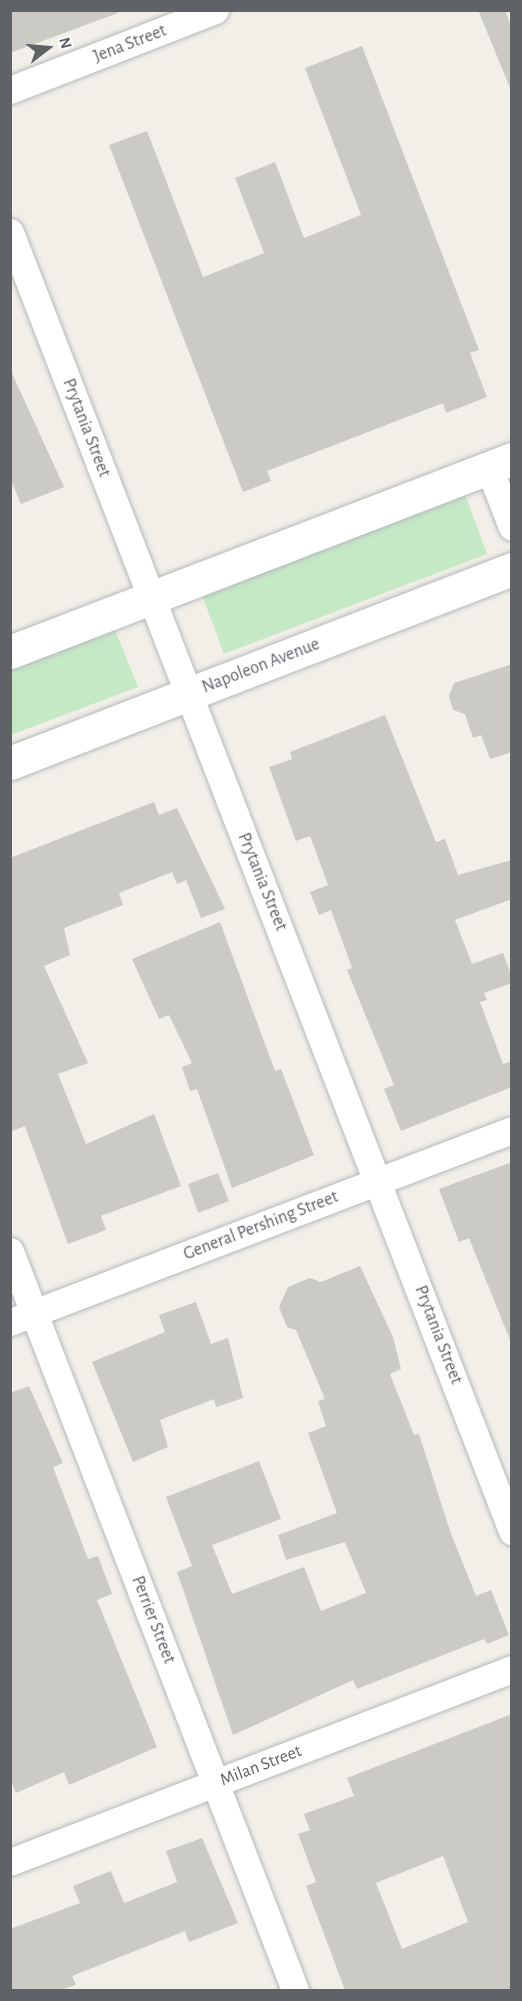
<!DOCTYPE html>
<style>
body{margin:0}
#map{position:relative;width:522px;height:2001px;overflow:hidden;background:#f1efe8;font-family:"Alegreya Sans",sans-serif}
div>[style]{position:absolute}
.green>*{inset:0;background:#c5e8c5}
.building>*{inset:0;background:#cccac5}
.roads{filter:drop-shadow(0 0 2px #b5b8bc) drop-shadow(0 0 2px #b5b8bc)}
.street>*{height:27px;margin:-13.5px;padding:0 13.5px;transform-origin:13.5px;border-radius:13.5px;background:#fff}
.secondary>*{height:33px;margin:-16.5px;padding:0 16.5px;transform-origin:16.5px;border-radius:16.5px;background:#fff}
span{translate:-50% -50%;white-space:nowrap;text-align:center;line-height:1.15;-webkit-text-stroke:4.5px #fff;paint-order:stroke}
.street-label{font-size:18px;color:#5f6368}
.frame{position:absolute;inset:0;border:12px solid #5f6368;pointer-events:none}
.north{position:absolute;left:18px;top:18px;width:60px;height:60px;-webkit-text-stroke:4px #fff;paint-order:stroke;rotate:74deg;font-size:16px;font-weight:700;line-height:24px;text-align:center;color:#5f6368}
.north::after{content:'';display:block;margin:auto;width:21px;height:27px;background:#5f6368;clip-path:polygon(50% 0,100% 100%,50% 72%,0 100%)}
</style>
<div id="map">
<div class="green">
<i style="clip-path:polygon(465px 494px,487px 554px,224px 654px,202px 595px)"></i>
<i style="clip-path:polygon(115px 630px,138px 687px,11px 735px,11px 670px)"></i>
</div>
<div class="building">
<i style="clip-path:polygon(10px 10px,117px 10px,118px 13px,10px 53px)"></i>
<i style="clip-path:polygon(478px 10px,505px 10px,512px 29px,512px 93px)"></i>
<i style="clip-path:polygon(362px 46px,479px 350px,470px 353px,487px 397px,446px 413px,443px 403px,267px 471px,271px 481px,243px 492px,109px 145px,147px 131px,203px 277px,264px 253px,235px 178px,275px 162px,304px 238px,361px 215px,305px 68px)"></i>
<i style="clip-path:polygon(10px 369px,64px 487px,21px 504px,10px 478px)"></i>
<i style="clip-path:polygon(512px 664px,512px 752px,490px 759px,481px 735px,473px 738px,465px 714px,453px 710px,449px 696px,454px 683px)"></i>
<i style="clip-path:polygon(385px 715px,436px 842px,445px 839px,458px 875px,512px 860px,512px 899px,455px 920px,472px 964px,503px 953px,512px 977px,512px 983px,484px 993px,487px 1000px,480px 1002px,503px 1064px,512px 1061px,512px 1087px,401px 1131px,384px 1089px,394px 1085px,347px 970px,352px 968px,331px 910px,319px 915px,310px 892px,328px 885px,310px 836px,296px 841px,269px 767px,292px 759px,290px 752px)"></i>
<i style="clip-path:polygon(154px 802px,159px 815px,177px 808px,225px 909px,201px 918px,186px 880px,177px 884px,172px 872px,119px 893px,123px 905px,64px 928px,70px 955px,44px 966px,88px 1063px,58px 1074px,86px 1144px,154px 1114px,181px 1186px,101px 1216px,106px 1230px,68px 1244px,25px 1126px,10px 1132px,10px 858px)"></i>
<i style="clip-path:polygon(220px 922px,275px 1071px,281px 1069px,314px 1155px,232px 1188px,197px 1089px,190px 1091px,182px 1067px,192px 1063px,169px 1015px,159px 1019px,132px 959px)"></i>
<i style="clip-path:polygon(512px 1162px,512px 1340px,510px 1340px,469px 1238px,459px 1242px,439px 1189px)"></i>
<i style="clip-path:polygon(218px 1173px,229px 1201px,198px 1213px,188px 1184px)"></i>
<i style="clip-path:polygon(360px 1266px,393px 1337px,401px 1369px,390px 1374px,414px 1435px,419px 1434px,451px 1534px,476px 1596px,491px 1590px,509px 1635px,487px 1644px,484px 1639px,357px 1689px,353px 1680px,233px 1735px,177px 1572px,192px 1566px,166px 1497px,259px 1461px,281px 1519px,212px 1545px,232px 1594px,304px 1567px,321px 1611px,366px 1593px,345px 1542px,286px 1560px,278px 1535px,337px 1513px,308px 1433px,326px 1426px,318px 1401px,325px 1399px,296px 1330px,287px 1327px,279px 1307px,288px 1287px,310px 1278px,321px 1282px)"></i>
<i style="clip-path:polygon(196px 1302px,211px 1344px,228px 1338px,243px 1398px,216px 1407px,214px 1399px,160px 1420px,168px 1447px,133px 1462px,92px 1362px,165px 1332px,159px 1315px)"></i>
<i style="clip-path:polygon(29px 1386px,63px 1463px,53px 1467px,88px 1559px,98px 1556px,112px 1594px,97px 1600px,157px 1747px,69px 1785px,64px 1772px,16px 1793px,10px 1779px,10px 1393px)"></i>
<i style="clip-path:polygon(evenodd,512px 1714px,512px 1990px,345px 1990px,306px 1886px,316px 1882px,298px 1834px,310px 1830px,304px 1814px,354px 1796px,347px 1778px,512px 1714px,443px 1856px,468px 1922px,402px 1949px,376px 1883px,443px 1856px)"></i>
<i style="clip-path:polygon(202px 1838px,238px 1923px,189px 1942px,185px 1931px,72px 1976px,76px 1985px,60px 1990px,10px 1990px,10px 1929px,80px 1903px,73px 1886px,111px 1871px,124px 1903px,177px 1882px,166px 1851px)"></i>
</div>
<div class="roads">
<div class="street">
<i style="left:10px;top:90px;width:220px;rotate:-21.3deg"></i>
<i style="left:10px;top:232px;width:1393px;rotate:68.87deg"></i>
<i style="left:489px;top:468px;width:63px;rotate:68.7deg"></i>
<i style="left:10px;top:1251px;width:792px;rotate:68.91deg"></i>
<i style="left:10px;top:1322px;width:537px;rotate:-20.93deg"></i>
<i style="left:10px;top:1862px;width:538px;rotate:-21.03deg"></i>
</div>
<div class="secondary">
<i style="left:10px;top:652px;width:538px;rotate:-21.03deg"></i>
<i style="left:10px;top:763px;width:538px;rotate:-21.13deg"></i>
</div>
</div>
<div class="street-label">
<span style="left:130px;top:44px;rotate:-21deg">Jena Street</span>
<span style="left:86px;top:428px;rotate:69deg">Prytania Street</span>
<span style="left:261px;top:666px;rotate:-21deg">Napoleon Avenue</span>
<span style="left:262px;top:882px;rotate:68deg">Prytania Street</span>
<span style="left:261px;top:1226px;rotate:-21deg">General Pershing Street</span>
<span style="left:438px;top:1335px;rotate:69deg">Prytania Street</span>
<span style="left:153px;top:1620px;rotate:69deg">Perrier Street</span>
<span style="left:261px;top:1766px;rotate:-21deg">Milan Street</span>
</div>
<div class="frame"></div>
<div class="north">N</div>
</div>
